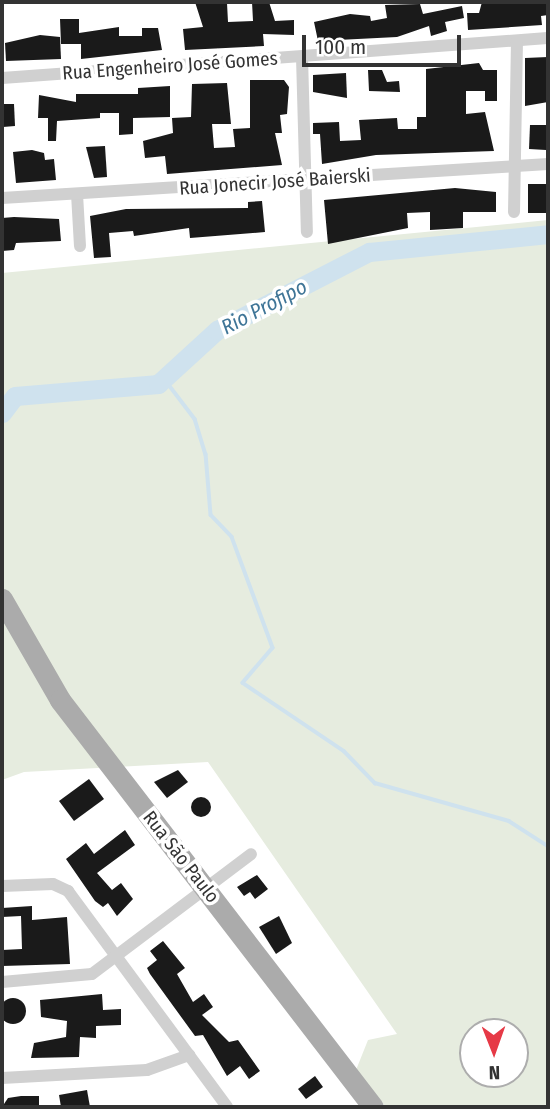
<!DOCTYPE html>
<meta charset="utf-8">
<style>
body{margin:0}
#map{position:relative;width:550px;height:1109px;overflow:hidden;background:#fff;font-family:"Fira Sans Condensed",sans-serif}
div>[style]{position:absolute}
.green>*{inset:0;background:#e6ecdf}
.stream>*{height:3.5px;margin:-1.75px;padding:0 1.75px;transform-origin:1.75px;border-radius:1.75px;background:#cfe2ee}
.river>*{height:19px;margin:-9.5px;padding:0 9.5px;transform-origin:9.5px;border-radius:9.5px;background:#cfe2ee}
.building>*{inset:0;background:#1a1a1a}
.round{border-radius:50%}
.minor>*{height:12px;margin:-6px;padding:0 6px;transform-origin:6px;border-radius:6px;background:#d0d0d0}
.primary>*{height:21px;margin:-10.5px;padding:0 10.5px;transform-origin:10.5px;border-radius:10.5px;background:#ababab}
span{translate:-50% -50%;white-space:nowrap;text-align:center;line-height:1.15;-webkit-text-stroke:7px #fff;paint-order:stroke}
.street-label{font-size:19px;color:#333}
.water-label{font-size:21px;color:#3f7597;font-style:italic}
.frame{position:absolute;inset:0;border:4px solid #333;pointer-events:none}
.north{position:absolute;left:459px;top:1018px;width:70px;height:70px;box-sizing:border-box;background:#fff;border:2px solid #adadad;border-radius:50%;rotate:179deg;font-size:19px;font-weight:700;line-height:28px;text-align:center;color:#333}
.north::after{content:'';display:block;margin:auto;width:24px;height:32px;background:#e63946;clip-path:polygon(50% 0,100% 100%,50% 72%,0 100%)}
.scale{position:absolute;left:302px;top:35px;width:159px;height:32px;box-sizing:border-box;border:4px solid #333;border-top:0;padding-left:9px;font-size:21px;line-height:24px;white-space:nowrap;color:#333;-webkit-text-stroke:5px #fff;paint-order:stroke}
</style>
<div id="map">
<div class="green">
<i style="clip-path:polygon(evenodd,548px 220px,548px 1107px,386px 1107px,356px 1070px,368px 1040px,397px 1034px,208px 762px,24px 772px,2px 780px,2px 273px,548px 220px,473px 1032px,515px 1032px,515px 1074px,473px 1074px,473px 1032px)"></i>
</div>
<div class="stream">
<i style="left:166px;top:381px;width:48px;rotate:52.7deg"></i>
<i style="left:195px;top:419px;width:37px;rotate:73deg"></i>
<i style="left:206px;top:454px;width:61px;rotate:85.3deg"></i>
<i style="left:211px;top:515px;width:30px;rotate:46deg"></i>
<i style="left:232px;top:537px;width:118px;rotate:69.7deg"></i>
<i style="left:273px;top:648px;width:46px;rotate:130.6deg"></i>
<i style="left:243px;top:683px;width:122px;rotate:34deg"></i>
<i style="left:344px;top:751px;width:45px;rotate:45.9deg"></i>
<i style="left:375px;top:783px;width:139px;rotate:15.8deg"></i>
<i style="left:509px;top:821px;width:46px;rotate:32.7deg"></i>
</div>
<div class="river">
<i style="left:2px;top:413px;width:21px;rotate:-53deg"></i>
<i style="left:15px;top:396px;width:144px;rotate:-4.8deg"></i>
<i style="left:158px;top:384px;width:80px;rotate:-42.5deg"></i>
<i style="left:217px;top:330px;width:171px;rotate:-27.2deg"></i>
<i style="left:369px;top:252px;width:180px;rotate:-5.7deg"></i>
</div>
<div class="building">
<i style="clip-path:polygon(195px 2px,227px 3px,228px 22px,253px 21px,252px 2px,269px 2px,275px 21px,294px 20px,294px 35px,263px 34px,264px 46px,185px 50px,183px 29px,203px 27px)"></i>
<i style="clip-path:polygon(482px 2px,548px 2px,548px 15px,541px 16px,542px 25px,468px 30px,467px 13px,479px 13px)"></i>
<i style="clip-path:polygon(420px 4px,423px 14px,462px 6px,464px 18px,445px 22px,447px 31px,431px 36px,429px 26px,397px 37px,318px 41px,314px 22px,350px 14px,370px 16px,371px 21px,387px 18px,385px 5px)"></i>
<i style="clip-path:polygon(60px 19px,79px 19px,79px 33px,119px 27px,119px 36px,142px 36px,142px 28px,158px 28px,162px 50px,81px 59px,81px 44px,61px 44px)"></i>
<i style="clip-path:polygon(40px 35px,60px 37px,61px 59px,6px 61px,5px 43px)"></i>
<i style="clip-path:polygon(548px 57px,548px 102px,525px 106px,525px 58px)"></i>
<i style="clip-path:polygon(479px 63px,483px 70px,497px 70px,497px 101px,485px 101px,485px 91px,466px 91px,466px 114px,485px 112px,494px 151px,376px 155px,322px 164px,320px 134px,313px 134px,313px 123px,339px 122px,340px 141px,361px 140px,359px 120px,397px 118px,398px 129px,417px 129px,417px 117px,426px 117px,426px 69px)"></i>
<i style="clip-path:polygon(368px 70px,382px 70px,387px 82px,399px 81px,400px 92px,369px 91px)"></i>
<i style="clip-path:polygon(346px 73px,347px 98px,313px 92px,313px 75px)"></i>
<i style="clip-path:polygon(250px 80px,284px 80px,289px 87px,287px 114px,280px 115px,282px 133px,275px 133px,282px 165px,167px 174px,165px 156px,145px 158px,143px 141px,173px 133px,172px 118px,191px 117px,192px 84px,227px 83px,231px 124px,212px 124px,214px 148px,235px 147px,233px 129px,250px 128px)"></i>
<i style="clip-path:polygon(170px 86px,170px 117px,133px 118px,133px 134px,119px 135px,119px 113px,100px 113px,100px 118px,57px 121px,56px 141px,48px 141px,48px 118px,38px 118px,39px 95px,76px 102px,76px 94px,138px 94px,138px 88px)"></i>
<i style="clip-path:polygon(2px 104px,14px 104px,15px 126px,3px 127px)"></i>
<i style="clip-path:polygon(530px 125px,546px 125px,546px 150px,529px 149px)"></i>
<i style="clip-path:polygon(105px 146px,107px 177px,94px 178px,86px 147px)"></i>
<i style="clip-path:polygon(32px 150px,44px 153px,45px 160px,54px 159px,56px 180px,16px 183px,13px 152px)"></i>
<i style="clip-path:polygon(528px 184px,547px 184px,548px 213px,528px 213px)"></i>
<i style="clip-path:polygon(455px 188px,496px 192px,496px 212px,463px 212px,463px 228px,430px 230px,430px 212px,407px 213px,408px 228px,328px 244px,324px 200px)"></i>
<i style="clip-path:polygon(262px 201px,265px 232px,190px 238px,189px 228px,134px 236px,133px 231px,109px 233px,111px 257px,94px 258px,90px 216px,126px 209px,248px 208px,248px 202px)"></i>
<i style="clip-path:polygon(14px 217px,59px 219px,61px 241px,16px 243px,14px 250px,2px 251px,2px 218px)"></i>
<i style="clip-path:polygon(178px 770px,188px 782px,167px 798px,154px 782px)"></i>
<i style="clip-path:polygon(89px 779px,104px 799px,74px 821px,59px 801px)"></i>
<i class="round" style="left:191px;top:797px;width:20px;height:20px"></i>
<i style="clip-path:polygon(125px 830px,135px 845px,97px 873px,112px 890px,121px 883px,133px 899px,117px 916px,108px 903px,103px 907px,95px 901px,66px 859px,86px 843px,94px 854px)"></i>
<i style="clip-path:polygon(257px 875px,268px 889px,255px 899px,250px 892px,244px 896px,237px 887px)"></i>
<i style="clip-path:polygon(32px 906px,32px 920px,67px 917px,70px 964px,2px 966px,2px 950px,22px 949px,21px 916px,2px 917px,2px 908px)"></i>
<i style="clip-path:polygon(279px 916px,292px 943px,276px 954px,259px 927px)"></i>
<i style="clip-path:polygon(163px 941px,185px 968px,177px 974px,193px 1002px,204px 994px,213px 1007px,202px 1015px,229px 1042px,238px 1040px,260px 1071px,249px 1079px,240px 1066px,227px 1076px,203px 1035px,195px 1036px,150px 974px,147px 968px,157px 960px,150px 951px)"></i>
<i style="clip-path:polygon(102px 994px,103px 1010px,121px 1009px,121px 1025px,96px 1026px,96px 1038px,80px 1037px,79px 1057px,31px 1058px,34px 1043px,66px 1037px,67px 1021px,41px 1017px,40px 1000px)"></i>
<i class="round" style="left:0;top:998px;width:26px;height:26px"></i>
<i style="clip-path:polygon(315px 1076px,323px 1087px,306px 1099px,298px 1089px)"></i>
<i style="clip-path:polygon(87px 1090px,90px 1107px,61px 1107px,59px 1095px)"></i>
<i style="clip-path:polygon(21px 1096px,39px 1096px,39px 1107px,2px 1107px,8px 1098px)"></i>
</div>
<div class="minor">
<i style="left:302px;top:57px;width:175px;rotate:88.4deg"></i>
<i style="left:2px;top:78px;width:547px;rotate:-4.19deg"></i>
<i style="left:77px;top:194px;width:52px;rotate:86.7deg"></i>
<i style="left:2px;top:198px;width:547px;rotate:-3.56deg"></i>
<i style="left:514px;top:212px;width:171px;rotate:-89deg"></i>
<i style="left:2px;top:886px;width:51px;rotate:-2.2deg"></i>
<i style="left:53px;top:884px;width:17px;rotate:25deg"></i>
<i style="left:68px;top:891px;width:268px;rotate:53.6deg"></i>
<i style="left:2px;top:982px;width:90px;rotate:-5.1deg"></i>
<i style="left:92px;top:974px;width:199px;rotate:-37deg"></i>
<i style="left:2px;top:1078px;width:145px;rotate:-3.2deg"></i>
<i style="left:147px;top:1070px;width:45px;rotate:-19.7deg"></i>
</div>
<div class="primary">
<i style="left:2px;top:599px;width:116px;rotate:60.1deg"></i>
<i style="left:60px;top:700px;width:513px;rotate:52.44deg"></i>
</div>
<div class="street-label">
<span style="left:170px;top:66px;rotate:-4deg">Rua Engenheiro José Gomes</span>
<span style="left:275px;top:182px;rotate:-4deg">Rua Jonecir José Baierski</span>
<span style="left:181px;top:857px;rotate:52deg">Rua São Paulo</span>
</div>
<div class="water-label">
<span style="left:264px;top:307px;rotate:-28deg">Rio Profipo</span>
</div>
<div class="frame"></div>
<div class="north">N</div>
<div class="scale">100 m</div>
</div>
